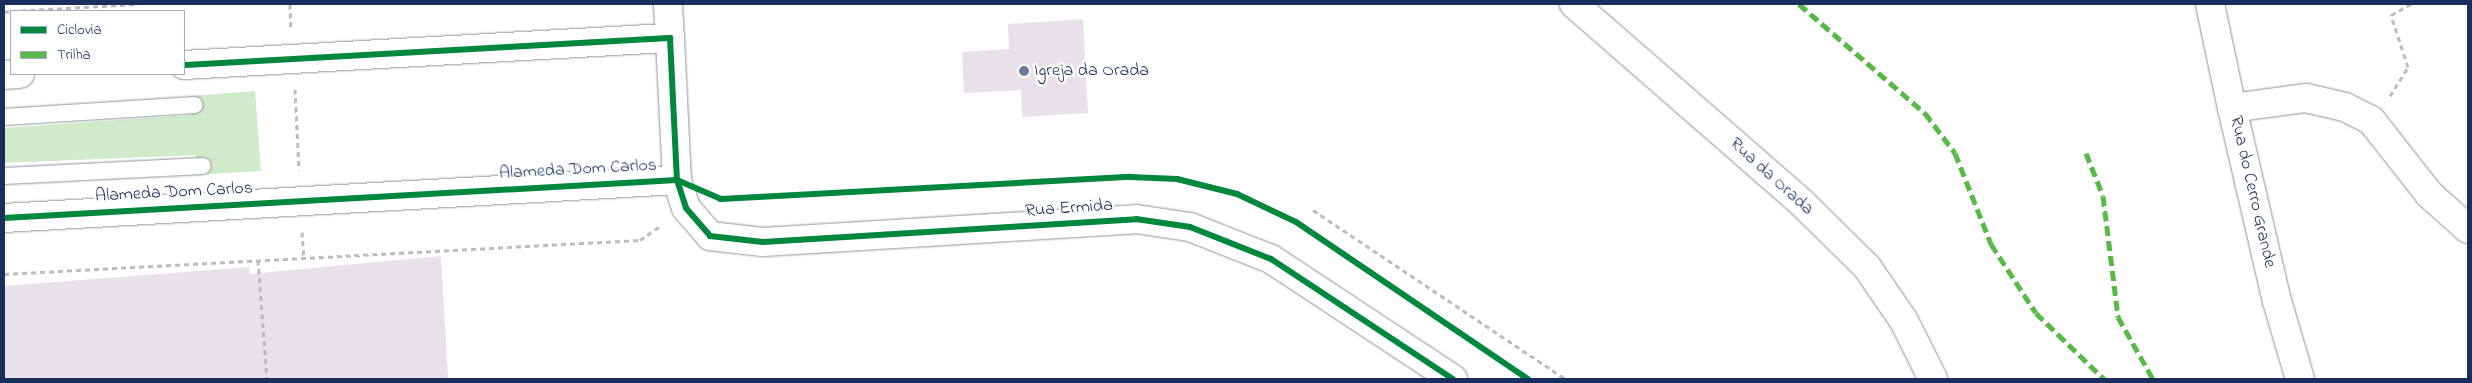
<!DOCTYPE html>
<style>
body{margin:0}
#map{position:relative;width:2472px;height:383px;overflow:hidden;background:#fff;font-family:"Indie Flower",sans-serif}
div>[style]{position:absolute}
.green>*{inset:0;background:#cfebc9}
.building>*{inset:0;background:#e8e1e9}
.path>*{height:3px;margin-top:-1.5px;transform-origin:0;background:repeating-linear-gradient(90deg,#b9bcc1 0 5px,transparent 0 9px)}
.roads{filter:drop-shadow(0 0 1px #8e929a) drop-shadow(0 0 1px #8e929a)}
.service>*{height:16px;margin:-8px;padding:0 8px;transform-origin:8px;border-radius:8px;background:#fff}
.minor>*{height:28px;margin:-14px;padding:0 14px;transform-origin:14px;border-radius:14px;background:#fff}
.tertiary>*{height:28px;margin:-14px;padding:0 14px;transform-origin:14px;border-radius:14px;background:#fff}
.quiet>*{height:5px;margin-top:-2.5px;transform-origin:0;background:repeating-linear-gradient(90deg,#58b947 0 10px,transparent 0 15px)}
.cycleway>*{height:6px;margin:-3px;padding:0 3px;transform-origin:3px;border-radius:3px;background:#00873e}
.dots>*{width:14px;height:14px;translate:-50% -50%;box-sizing:border-box;border:2px solid #fff;border-radius:50%}
span{translate:-50% -50%;white-space:nowrap;text-align:center;line-height:1.15;-webkit-text-stroke:5px #fff;paint-order:stroke}
.poi-label{font-size:18px;color:#1b2f5e}
.left{translate:0 -50%;text-align:left}
.street-label{font-size:18px;color:#1b2f5e}
.frame{position:absolute;inset:0;border:5px solid #1b2f5e;pointer-events:none}
.legend{position:absolute;left:10px;top:10px;width:175px;height:65px;box-sizing:border-box;background:#fff;border:1px solid #a4acbf;margin:0;padding:6px 9px;list-style:none;font-size:15px;color:#1b2f5e}
.legend li{display:flex;align-items:center;gap:10px;height:25px}
.legend b{width:25px;border:1px solid #a4acbf}
</style>
<div id="map">
<div class="green">
<i style="clip-path:polygon(255px 91px,261px 171px,195px 175px,196px 155px,4px 163px,4px 128px,191px 115px,190px 96px)"></i>
</div>
<div class="building">
<i style="clip-path:polygon(1083px 19px,1088px 113px,1022px 117px,1021px 90px,964px 93px,962px 52px,1009px 49px,1008px 24px)"></i>
<i style="clip-path:polygon(441px 256px,448px 379px,4px 379px,4px 286px,249px 267px,250px 274px)"></i>
</div>
<div class="path">
<i style="left:290px;top:4px;width:24px;rotate:88deg"></i>
<i style="left:12px;top:11px;width:127px;rotate:-3.2deg"></i>
<i style="left:4px;top:12px;width:7px;rotate:-8deg"></i>
<i style="left:295px;top:89px;width:81px;rotate:87.2deg"></i>
<i style="left:2390px;top:96px;width:34px;rotate:-58deg"></i>
<i style="left:2408px;top:67px;width:55px;rotate:-108.1deg"></i>
<i style="left:2391px;top:15px;width:23px;rotate:-29deg"></i>
<i style="left:1313px;top:210px;width:303px;rotate:33.8deg"></i>
<i style="left:302px;top:232px;width:26px;rotate:86deg"></i>
<i style="left:258px;top:260px;width:119px;rotate:85.7deg"></i>
<i style="left:4px;top:274px;width:637px;rotate:-3.06deg"></i>
<i style="left:640px;top:240px;width:24px;rotate:-35deg"></i>
</div>
<div class="roads">
<div class="service">
<i style="left:4px;top:117px;width:191px;rotate:-3.6deg"></i>
<i style="left:4px;top:176px;width:199px;rotate:-2.9deg"></i>
</div>
<div class="minor">
<i style="left:668px;top:4px;width:34px;rotate:87deg"></i>
<i style="left:1574px;top:4px;width:303px;rotate:41.1deg"></i>
<i style="left:1802px;top:203px;width:91px;rotate:44.6deg"></i>
<i style="left:1867px;top:267px;width:65px;rotate:55.6deg"></i>
<i style="left:1904px;top:321px;width:65px;rotate:63.4deg"></i>
<i style="left:2232px;top:108px;width:75px;rotate:-7.7deg"></i>
<i style="left:2306px;top:98px;width:40px;rotate:13deg"></i>
<i style="left:2345px;top:107px;width:29px;rotate:27deg"></i>
<i style="left:2371px;top:120px;width:94px;rotate:51.9deg"></i>
<i style="left:2429px;top:194px;width:52px;rotate:41.9deg"></i>
</div>
<div class="tertiary">
<i style="left:2210px;top:4px;width:106px;rotate:78.1deg"></i>
<i style="left:2232px;top:108px;width:198px;rotate:76.9deg"></i>
<i style="left:2277px;top:301px;width:81px;rotate:73.6deg"></i>
<i style="left:184px;top:65px;width:487px;rotate:-3.2deg"></i>
<i style="left:670px;top:38px;width:142px;rotate:87.2deg"></i>
<i style="left:677px;top:180px;width:29px;rotate:72deg"></i>
<i style="left:686px;top:208px;width:37px;rotate:49deg"></i>
<i style="left:710px;top:236px;width:53px;rotate:6.5deg"></i>
<i style="left:763px;top:242px;width:374px;rotate:-3.5deg"></i>
<i style="left:1136px;top:219px;width:55px;rotate:8.4deg"></i>
<i style="left:1190px;top:227px;width:87px;rotate:21.6deg"></i>
<i style="left:1271px;top:259px;width:218px;rotate:33.4deg"></i>
<i style="left:4px;top:75px;width:16px;rotate:-4deg"></i>
<i style="left:4px;top:218px;width:674px;rotate:-3.23deg"></i>
</div>
</div>
<div class="quiet">
<i style="left:1799px;top:4px;width:167px;rotate:40.9deg"></i>
<i style="left:1925px;top:113px;width:50px;rotate:53.1deg"></i>
<i style="left:1955px;top:153px;width:98px;rotate:68.4deg"></i>
<i style="left:1991px;top:244px;width:82px;rotate:56.9deg"></i>
<i style="left:2036px;top:313px;width:95px;rotate:44.1deg"></i>
<i style="left:2086px;top:153px;width:46px;rotate:68.4deg"></i>
<i style="left:2103px;top:196px;width:122px;rotate:82.9deg"></i>
<i style="left:2118px;top:317px;width:71px;rotate:60.6deg"></i>
</div>
<div class="cycleway">
<i style="left:184px;top:65px;width:487px;rotate:-3.2deg"></i>
<i style="left:670px;top:38px;width:142px;rotate:87.2deg"></i>
<i style="left:677px;top:180px;width:29px;rotate:72deg"></i>
<i style="left:686px;top:208px;width:37px;rotate:49deg"></i>
<i style="left:710px;top:236px;width:53px;rotate:6.5deg"></i>
<i style="left:763px;top:242px;width:374px;rotate:-3.5deg"></i>
<i style="left:1136px;top:219px;width:55px;rotate:8.4deg"></i>
<i style="left:1190px;top:227px;width:87px;rotate:21.6deg"></i>
<i style="left:1271px;top:259px;width:218px;rotate:33.4deg"></i>
<i style="left:4px;top:218px;width:674px;rotate:-3.23deg"></i>
<i style="left:677px;top:180px;width:48px;rotate:23.4deg"></i>
<i style="left:721px;top:199px;width:410px;rotate:-3.1deg"></i>
<i style="left:1130px;top:177px;width:47px;rotate:2.4deg"></i>
<i style="left:1177px;top:179px;width:62px;rotate:14deg"></i>
<i style="left:1237px;top:194px;width:65px;rotate:25.4deg"></i>
<i style="left:1296px;top:222px;width:280px;rotate:34.1deg"></i>
</div>
<div class="dots">
<i style="left:1024px;top:71px;background:#6b7896"></i>
</div>
<div class="poi-label">
<span class="left" style="left:1034px;top:71px">Igreja da Orada</span>
</div>
<div class="street-label">
<span style="left:578px;top:170px;rotate:-3deg">Alameda Dom Carlos</span>
<span style="left:1771px;top:177px;rotate:42deg">Rua da Orada</span>
<span style="left:2252px;top:192px;rotate:77deg">Rua do Cerro Grande</span>
<span style="left:174px;top:193px;rotate:-3deg">Alameda Dom Carlos</span>
<span style="left:1069px;top:209px;rotate:-4deg">Rua Ermida</span>
</div>
<div class="frame"></div>
<ul class="legend">
<li><b style="height:6px;background:#00873e"></b>Ciclovia</li>
<li><b style="height:6px;background:#58b947"></b>Trilha</li>
</ul>
</div>
